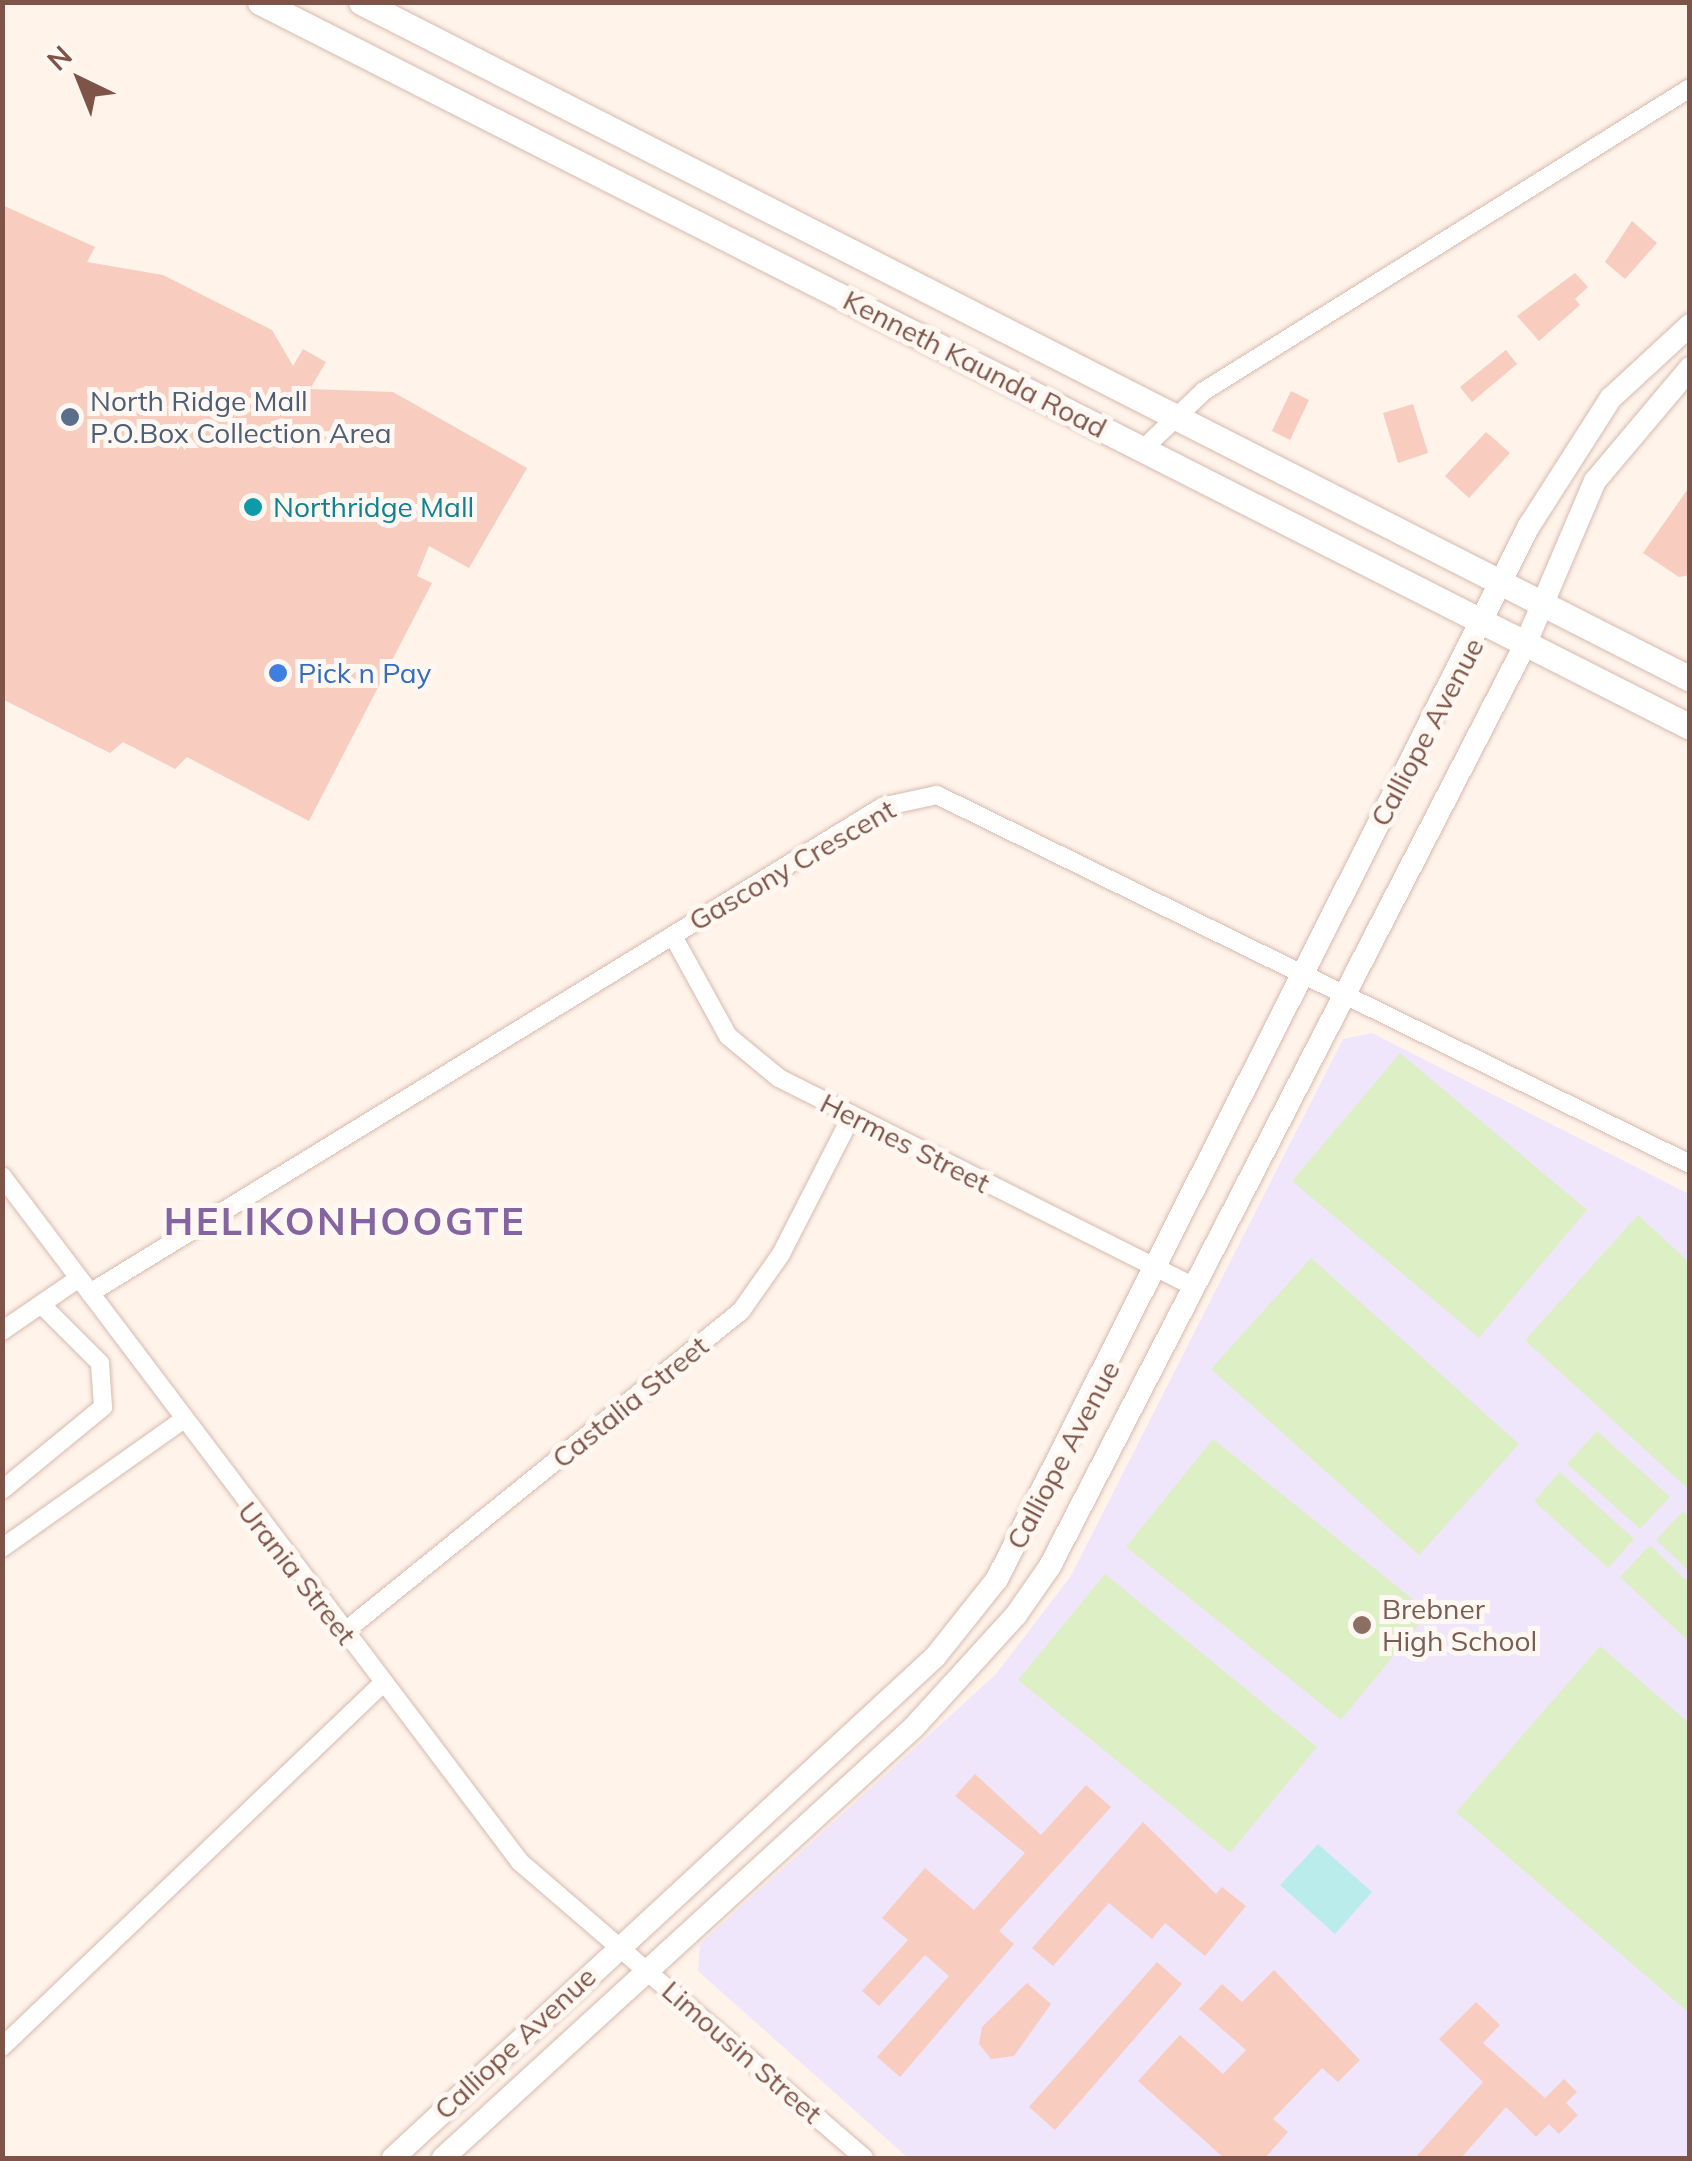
<!DOCTYPE html>
<style>
body{margin:0}
#map{position:relative;width:1692px;height:2161px;overflow:hidden;background:#fff3ea;font-family:Mulish,sans-serif}
div>[style]{position:absolute}
.education>*{inset:0;background:#f0e6fc}
.green>*{inset:0;background:#dcefc5}
.water>*{inset:0;background:#bbecec}
.building>*{inset:0;background:#f8ccbe}
.roads{filter:drop-shadow(0 0 2px #d6bbaf) drop-shadow(0 0 2px #d6bbaf)}
.minor>*{height:18px;margin:-9px;padding:0 9px;transform-origin:9px;border-radius:9px;background:#fff}
.tertiary>*{height:22px;margin:-11px;padding:0 11px;transform-origin:11px;border-radius:11px;background:#fff}
.secondary>*{height:25px;margin:-12.5px;padding:0 12.5px;transform-origin:12.5px;border-radius:12.5px;background:#fff}
.dots>*{width:28px;height:28px;translate:-50% -50%;box-sizing:border-box;border:5px solid #fff8f2;border-radius:50%}
span{translate:-50% -50%;white-space:nowrap;text-align:center;line-height:1.15;-webkit-text-stroke:10px #fff8f2;paint-order:stroke}
.street-label{font-size:28px;color:#7e5448}
.service-label{font-size:28px;color:#4e5e75}
.left{translate:0 -50%;text-align:left}
.culture-label{font-size:28px;color:#0d838f}
.shop-label{font-size:28px;color:#366cbe}
.education-label{font-size:28px;color:#785e54}
.district-label{font-size:38px;color:#8465a1;font-weight:700;letter-spacing:2.5px}
.frame{position:absolute;inset:0;border:5px solid #7e5448;pointer-events:none}
.north{position:absolute;left:30px;top:30px;width:100px;height:100px;-webkit-text-stroke:8px #fff8f2;paint-order:stroke;rotate:317deg;font-size:28px;font-weight:700;line-height:40px;text-align:center;color:#7e5448}
.north::after{content:'';display:block;margin:auto;width:35px;height:45px;background:#7e5448;clip-path:polygon(50% 0,100% 100%,50% 72%,0 100%)}
</style>
<div id="map">
<div class="education">
<i style="clip-path:polygon(1372px 1033px,1689px 1194px,1689px 2158px,908px 2158px,698px 1971px,700px 1944px,996px 1674px,1071px 1576px,1343px 1039px)"></i>
</div>
<div class="green">
<i style="clip-path:polygon(1400px 1053px,1587px 1210px,1479px 1338px,1292px 1181px)"></i>
<i style="clip-path:polygon(1638px 1215px,1689px 1262px,1689px 1490px,1525px 1340px)"></i>
<i style="clip-path:polygon(1311px 1258px,1519px 1444px,1419px 1555px,1211px 1369px)"></i>
<i style="clip-path:polygon(1597px 1431px,1670px 1497px,1640px 1529px,1567px 1464px)"></i>
<i style="clip-path:polygon(1213px 1439px,1429px 1612px,1341px 1720px,1126px 1547px)"></i>
<i style="clip-path:polygon(1560px 1472px,1634px 1539px,1608px 1568px,1534px 1501px)"></i>
<i style="clip-path:polygon(1683px 1511px,1689px 1518px,1689px 1571px,1656px 1540px)"></i>
<i style="clip-path:polygon(1650px 1545px,1689px 1583px,1688px 1641px,1620px 1577px)"></i>
<i style="clip-path:polygon(1105px 1574px,1317px 1747px,1230px 1853px,1018px 1680px)"></i>
<i style="clip-path:polygon(1600px 1646px,1689px 1723px,1689px 2013px,1456px 1812px)"></i>
</div>
<div class="water">
<i style="clip-path:polygon(1318px 1844px,1372px 1892px,1335px 1934px,1280px 1885px)"></i>
</div>
<div class="building">
<i style="clip-path:polygon(2px 205px,95px 247px,87px 262px,163px 275px,272px 330px,293px 366px,303px 349px,326px 362px,310px 389px,393px 392px,527px 468px,469px 568px,429px 546px,417px 576px,432px 583px,309px 821px,187px 757px,175px 769px,123px 742px,110px 753px,2px 699px)"></i>
<i style="clip-path:polygon(1632px 221px,1657px 243px,1625px 279px,1605px 262px)"></i>
<i style="clip-path:polygon(1575px 273px,1588px 287px,1575px 299px,1580px 305px,1539px 341px,1517px 316px)"></i>
<i style="clip-path:polygon(1506px 350px,1517px 364px,1472px 402px,1460px 387px)"></i>
<i style="clip-path:polygon(1291px 391px,1309px 400px,1290px 440px,1272px 431px)"></i>
<i style="clip-path:polygon(1413px 404px,1428px 453px,1398px 463px,1383px 413px)"></i>
<i style="clip-path:polygon(1486px 432px,1510px 453px,1469px 498px,1445px 476px)"></i>
<i style="clip-path:polygon(1690px 486px,1690px 575px,1679px 577px,1643px 553px)"></i>
<i style="clip-path:polygon(975px 1774px,1041px 1835px,1086px 1785px,1111px 1807px,999px 1931px,1014px 1944px,900px 2077px,877px 2057px,949px 1976px,925px 1955px,879px 2006px,862px 1991px,908px 1940px,882px 1918px,925px 1868px,974px 1910px,1025px 1853px,955px 1796px)"></i>
<i style="clip-path:polygon(1143px 1822px,1216px 1894px,1222px 1887px,1246px 1906px,1205px 1956px,1165px 1923px,1152px 1939px,1109px 1903px,1053px 1966px,1032px 1948px)"></i>
<i style="clip-path:polygon(1157px 1962px,1182px 1984px,1055px 2130px,1029px 2107px)"></i>
<i style="clip-path:polygon(1274px 1970px,1360px 2060px,1338px 2082px,1322px 2068px,1273px 2119px,1288px 2132px,1265px 2158px,1224px 2158px,1138px 2081px,1180px 2035px,1223px 2074px,1246px 2050px,1199px 2009px,1222px 1984px,1242px 2002px)"></i>
<i style="clip-path:polygon(1027px 1983px,1051px 2004px,1014px 2056px,991px 2059px,979px 2044px,982px 2027px)"></i>
<i style="clip-path:polygon(1476px 2002px,1500px 2025px,1483px 2043px,1545px 2098px,1564px 2079px,1577px 2092px,1566px 2103px,1578px 2115px,1559px 2134px,1549px 2124px,1536px 2137px,1506px 2107px,1461px 2158px,1415px 2158px,1483px 2082px,1439px 2039px)"></i>
</div>
<div class="roads">
<div class="minor">
<i style="left:1143px;top:449px;width:84px;rotate:-43.6deg"></i>
<i style="left:1204px;top:391px;width:573px;rotate:-31.94deg"></i>
<i style="left:673px;top:936px;width:114px;rotate:61.2deg"></i>
<i style="left:728px;top:1036px;width:66px;rotate:39.5deg"></i>
<i style="left:779px;top:1078px;width:465px;rotate:26.7deg"></i>
<i style="left:2px;top:1176px;width:860px;rotate:52.94deg"></i>
<i style="left:520px;top:1862px;width:454px;rotate:40.7deg"></i>
<i style="left:90px;top:1293px;width:929px;rotate:-31.53deg"></i>
<i style="left:882px;top:807px;width:56px;rotate:-12.3deg"></i>
<i style="left:937px;top:795px;width:839px;rotate:26.11deg"></i>
<i style="left:2px;top:1331px;width:93px;rotate:-34.5deg"></i>
<i style="left:2px;top:1490px;width:131px;rotate:-39.4deg"></i>
<i style="left:103px;top:1407px;width:44px;rotate:-93.9deg"></i>
<i style="left:100px;top:1363px;width:83px;rotate:-135deg"></i>
<i style="left:2px;top:1548px;width:218px;rotate:-35.3deg"></i>
<i style="left:344px;top:1632px;width:511px;rotate:-38.96deg"></i>
<i style="left:741px;top:1311px;width:70px;rotate:-54.9deg"></i>
<i style="left:781px;top:1254px;width:154px;rotate:-62.9deg"></i>
<i style="left:2px;top:2047px;width:524px;rotate:-43.69deg"></i>
</div>
<div class="tertiary">
<i style="left:393px;top:2158px;width:738px;rotate:-42.75deg"></i>
<i style="left:935px;top:1657px;width:100px;rotate:-51.5deg"></i>
<i style="left:997px;top:1579px;width:1180px;rotate:-63.2deg"></i>
<i style="left:1529px;top:526px;width:152px;rotate:-57.4deg"></i>
<i style="left:1611px;top:398px;width:108px;rotate:-42.7deg"></i>
<i style="left:443px;top:2158px;width:638px;rotate:-42.46deg"></i>
<i style="left:914px;top:1727px;width:151px;rotate:-47.7deg"></i>
<i style="left:1016px;top:1615px;width:60px;rotate:-55.2deg"></i>
<i style="left:1050px;top:1566px;width:1036px;rotate:-62.72deg"></i>
<i style="left:1525px;top:645px;width:178px;rotate:-66.9deg"></i>
<i style="left:1595px;top:481px;width:148px;rotate:-49.9deg"></i>
</div>
<div class="secondary">
<i style="left:260px;top:2px;width:1603px;rotate:26.88deg"></i>
<i style="left:361px;top:2px;width:1491px;rotate:26.99deg"></i>
</div>
</div>
<div class="dots">
<i style="left:70px;top:417px;background:#5c6f8a"></i>
<i style="left:253px;top:507px;background:#0f9aa8"></i>
<i style="left:278px;top:673px;background:#3f7fe0"></i>
<i style="left:1362px;top:1625px;background:#8d6e63"></i>
</div>
<div class="street-label">
<span style="left:975px;top:364px;rotate:27deg">Kenneth Kaunda Road</span>
<span style="left:1427px;top:732px;rotate:-62deg">Calliope Avenue</span>
<span style="left:792px;top:865px;rotate:-30deg">Gascony Crescent</span>
<span style="left:905px;top:1143px;rotate:27deg">Hermes Street</span>
<span style="left:630px;top:1402px;rotate:-39deg">Castalia Street</span>
<span style="left:1063px;top:1455px;rotate:-62deg">Calliope Avenue</span>
<span style="left:297px;top:1573px;rotate:52deg">Urania Street</span>
<span style="left:515px;top:2043px;rotate:-43deg">Calliope Avenue</span>
<span style="left:742px;top:2052px;rotate:41deg">Limousin Street</span>
</div>
<div class="service-label">
<span class="left" style="left:90px;top:417px">North Ridge Mall<br>P.O.Box Collection Area</span>
</div>
<div class="culture-label">
<span class="left" style="left:273px;top:507px">Northridge Mall</span>
</div>
<div class="shop-label">
<span class="left" style="left:298px;top:673px">Pick n Pay</span>
</div>
<div class="education-label">
<span class="left" style="left:1382px;top:1625px">Brebner<br>High School</span>
</div>
<div class="district-label">
<span style="left:345px;top:1222px">HELIKONHOOGTE</span>
</div>
<div class="frame"></div>
<div class="north">N</div>
</div>
